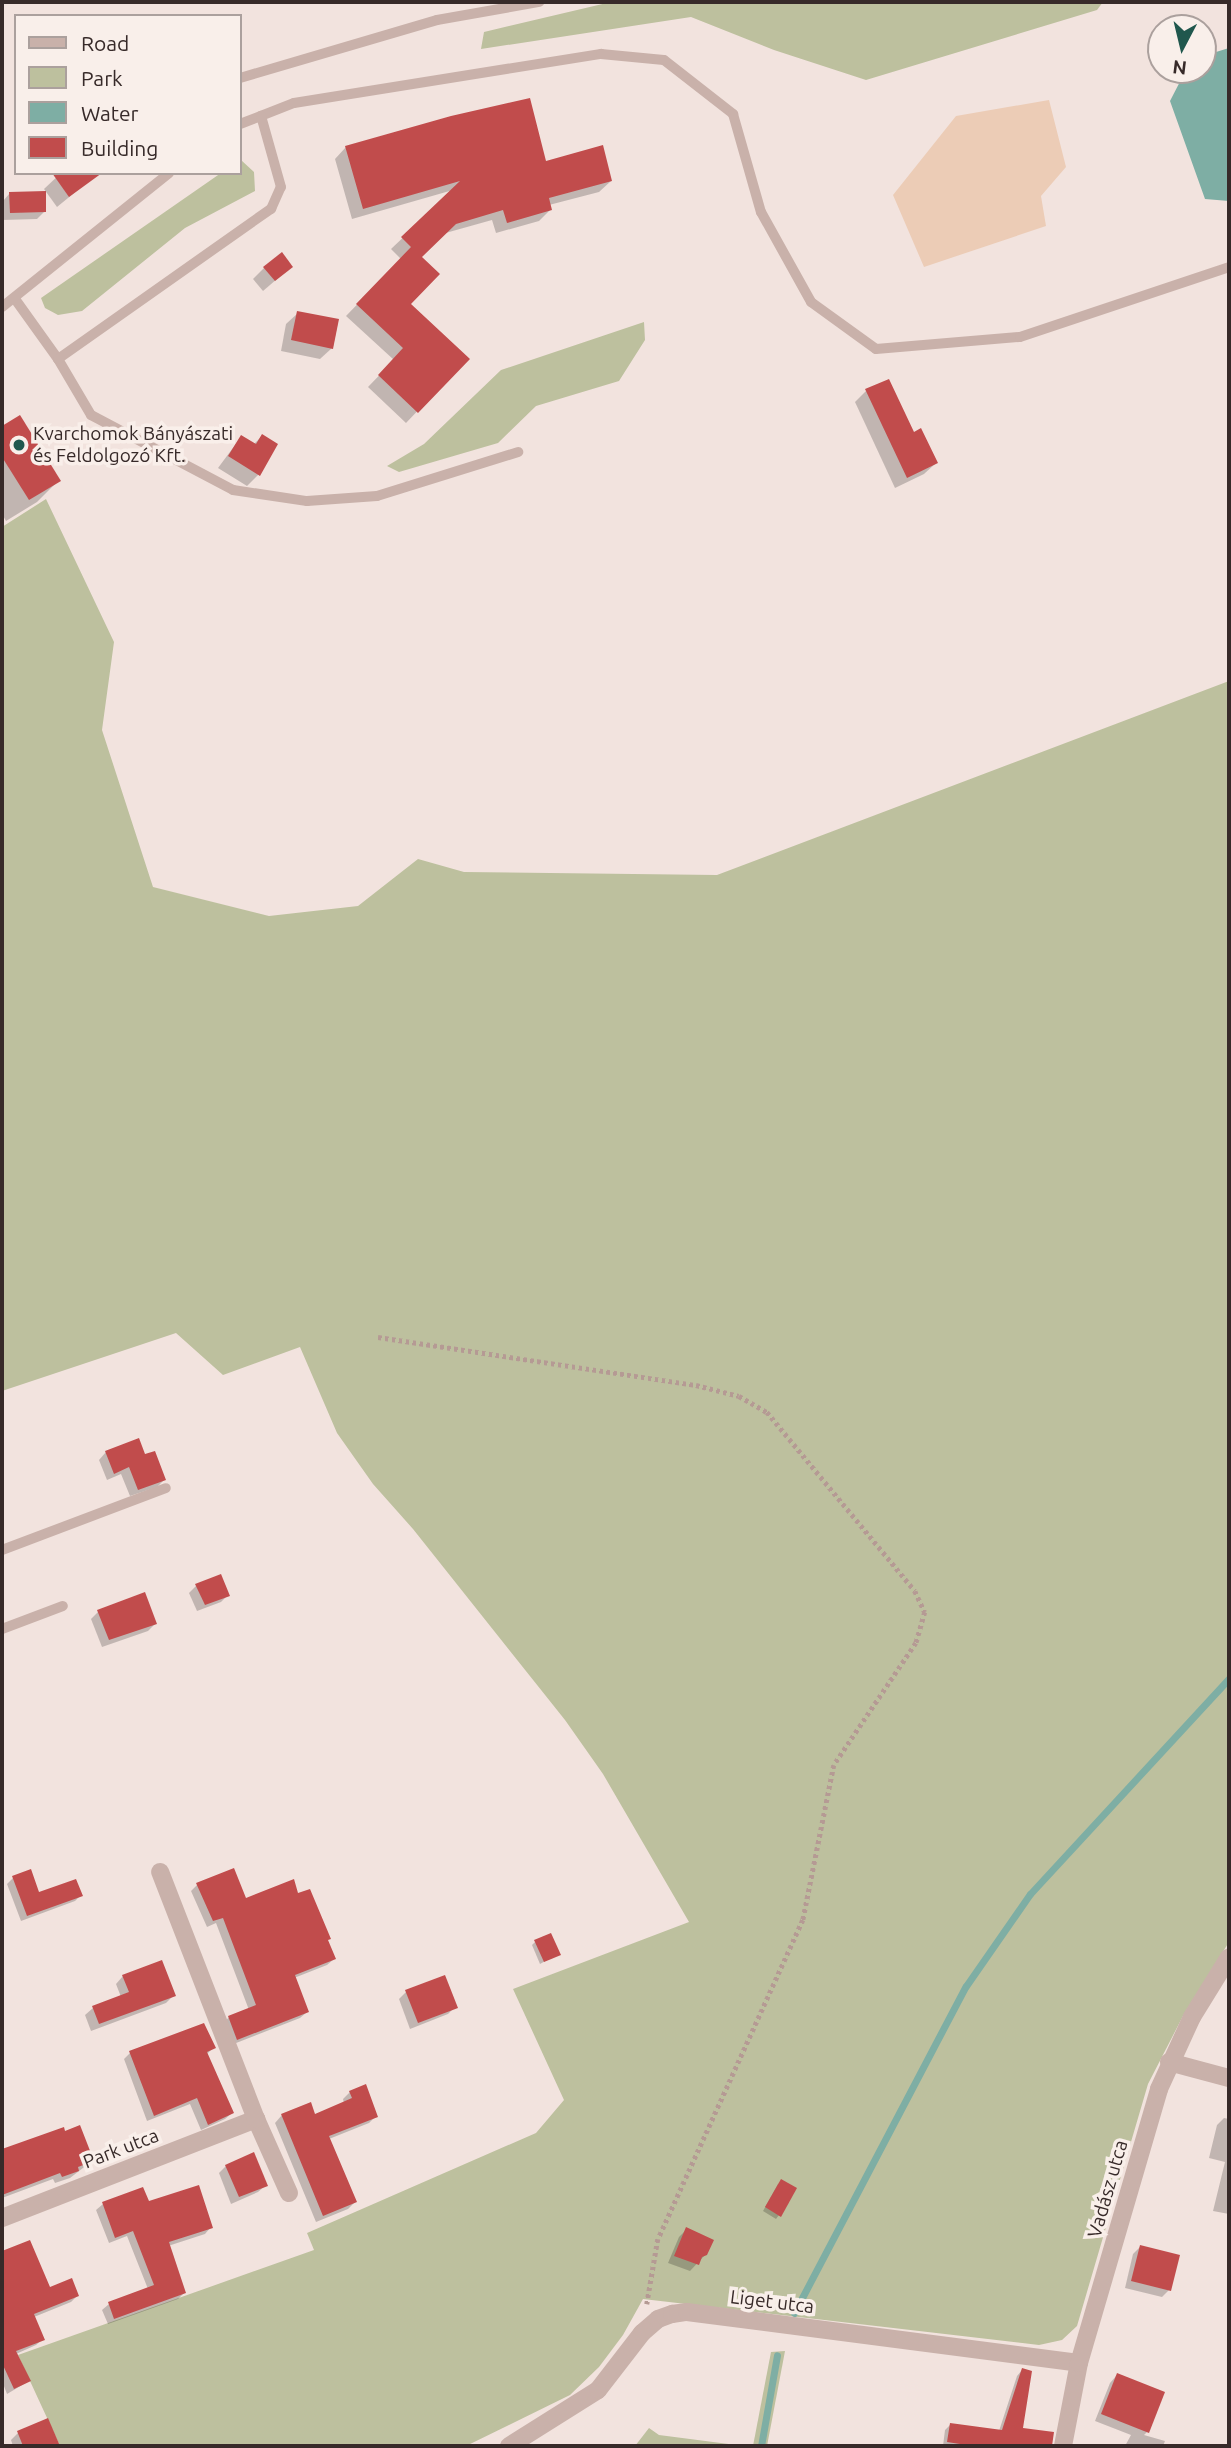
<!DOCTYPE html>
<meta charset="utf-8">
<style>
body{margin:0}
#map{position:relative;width:1231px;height:2448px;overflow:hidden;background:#f2e3de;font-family:Ubuntu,sans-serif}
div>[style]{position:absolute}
.green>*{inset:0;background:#bdc09e}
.sand>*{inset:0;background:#ecccb6}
.water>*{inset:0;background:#7eaea4}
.shadow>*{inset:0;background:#0003}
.stream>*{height:7px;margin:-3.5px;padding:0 3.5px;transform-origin:3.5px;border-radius:3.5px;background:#7eaea4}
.building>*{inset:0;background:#c14c4c}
.path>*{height:4.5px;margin-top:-2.25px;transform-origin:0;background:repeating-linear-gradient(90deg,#b59a94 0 3.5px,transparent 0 7px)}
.service>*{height:10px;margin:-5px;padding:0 5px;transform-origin:5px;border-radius:5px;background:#c9b1aa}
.minor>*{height:18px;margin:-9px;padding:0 9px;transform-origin:9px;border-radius:9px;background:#c9b1aa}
.dots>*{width:19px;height:19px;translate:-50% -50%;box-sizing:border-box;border:4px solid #f9efea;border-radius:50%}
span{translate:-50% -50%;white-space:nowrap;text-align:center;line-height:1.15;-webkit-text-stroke:7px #f9efea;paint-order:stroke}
.poi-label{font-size:19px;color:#372a29}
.left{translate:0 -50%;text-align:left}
.street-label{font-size:19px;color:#372a29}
.frame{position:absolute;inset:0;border:4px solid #372a29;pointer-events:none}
.legend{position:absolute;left:14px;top:14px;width:228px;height:161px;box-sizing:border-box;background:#f9efea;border:2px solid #aba09d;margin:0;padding:9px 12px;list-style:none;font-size:21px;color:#372a29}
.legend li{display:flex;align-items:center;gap:14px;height:35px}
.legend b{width:35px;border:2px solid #aba09d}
.north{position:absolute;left:1147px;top:14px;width:70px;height:70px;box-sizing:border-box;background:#f9efea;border:2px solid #aba09d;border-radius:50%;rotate:187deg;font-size:19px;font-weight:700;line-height:28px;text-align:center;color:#372a29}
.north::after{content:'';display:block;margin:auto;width:24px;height:32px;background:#20574d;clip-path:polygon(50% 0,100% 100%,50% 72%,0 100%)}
</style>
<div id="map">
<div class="green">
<i style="clip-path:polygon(611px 2px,1103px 2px,1097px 10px,866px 80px,774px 50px,691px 17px,481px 49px,484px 32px)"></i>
<i style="clip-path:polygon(241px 160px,254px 172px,255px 191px,185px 228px,82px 311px,58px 315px,45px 308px,41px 298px,221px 173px,240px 173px)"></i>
<i style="clip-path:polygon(644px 322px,645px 340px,619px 381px,536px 406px,498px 443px,399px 472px,387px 466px,424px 444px,501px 370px)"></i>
<i style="clip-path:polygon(46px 499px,114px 642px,102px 730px,153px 887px,269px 916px,358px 906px,418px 859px,464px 872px,717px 875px,1229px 681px,1229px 1942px,1184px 2014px,1148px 2084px,1077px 2326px,1062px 2340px,1039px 2345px,643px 2299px,623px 2335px,599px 2367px,570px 2395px,466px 2446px,60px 2446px,18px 2355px,314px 2250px,307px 2233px,536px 2133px,564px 2100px,513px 1989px,689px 1922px,603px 1774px,565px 1720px,413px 1529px,373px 1484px,337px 1433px,300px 1347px,223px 1375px,176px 1333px,2px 1391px,2px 527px)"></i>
<i style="clip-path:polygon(785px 2351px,767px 2446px,753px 2446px,771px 2352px)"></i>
<i style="clip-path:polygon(649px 2428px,659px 2435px,744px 2446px,635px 2446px)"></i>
</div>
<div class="sand">
<i style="clip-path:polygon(1049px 100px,1066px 167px,1041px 196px,1046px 226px,924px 267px,893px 195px,956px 116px)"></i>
</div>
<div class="water">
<i style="clip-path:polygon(1229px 48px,1229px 201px,1205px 199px,1170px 101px,1186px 70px,1203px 70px,1203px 56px)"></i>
</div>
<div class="shadow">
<i style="clip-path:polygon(346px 147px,544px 163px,611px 181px,599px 192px,549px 205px,550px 210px,539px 221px,496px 233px,492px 220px,442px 234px,419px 257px,409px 304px,467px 359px,406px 423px,368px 387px,394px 360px,346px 316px,401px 259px,391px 249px,453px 190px,352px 219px,335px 159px)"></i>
<i style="clip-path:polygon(61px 173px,95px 176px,57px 207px,44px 189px)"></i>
<i style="clip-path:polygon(10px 193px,44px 212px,37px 219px,3px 220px,3px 201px)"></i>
<i style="clip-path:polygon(291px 267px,263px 291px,253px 279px,264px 268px)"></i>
<i style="clip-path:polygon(298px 313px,332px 348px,320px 359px,281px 351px,286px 324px)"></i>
<i style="clip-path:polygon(866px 391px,913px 434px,936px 463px,924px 474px,895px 488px,855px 402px)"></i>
<i style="clip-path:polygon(20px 417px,59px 480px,37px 502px,6px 521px,2px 514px,2px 428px)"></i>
<i style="clip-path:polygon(262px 436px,258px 475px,247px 486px,218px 468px,241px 437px,254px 444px)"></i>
<i style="clip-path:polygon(106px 1452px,144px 1457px,164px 1480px,157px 1487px,130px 1496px,121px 1474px,107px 1480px,99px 1460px)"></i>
<i style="clip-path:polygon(196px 1586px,228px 1595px,221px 1602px,197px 1611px,189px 1593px)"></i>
<i style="clip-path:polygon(98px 1612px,155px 1624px,148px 1631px,102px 1647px,91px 1619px)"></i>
<i style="clip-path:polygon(13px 1878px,38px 1895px,81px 1895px,75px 1901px,21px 1921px,7px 1884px)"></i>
<i style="clip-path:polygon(197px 1885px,245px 1901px,297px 1895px,326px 1941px,334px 1959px,327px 1965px,294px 1978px,307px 2012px,300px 2018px,231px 2045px,223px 2024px,229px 2017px,249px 2010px,216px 1923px,207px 1927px,191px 1891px)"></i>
<i style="clip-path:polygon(535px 1942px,558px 1954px,540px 1964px,532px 1945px)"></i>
<i style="clip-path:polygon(123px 1976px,174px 1995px,166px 2003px,91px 2031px,85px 2015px,93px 2008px,121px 1997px,116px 1984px)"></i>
<i style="clip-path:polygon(406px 1992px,455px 2007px,448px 2014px,410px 2029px,399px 1999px)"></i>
<i style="clip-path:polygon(214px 2047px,206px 2055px,232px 2113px,225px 2119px,201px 2130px,190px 2104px,147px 2121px,124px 2059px,130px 2053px)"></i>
<i style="clip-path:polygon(350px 2092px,376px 2116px,369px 2123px,329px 2139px,355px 2202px,348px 2209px,316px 2222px,275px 2123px,282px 2115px,314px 2116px,344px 2103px,343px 2099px)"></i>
<i style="clip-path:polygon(1224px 2118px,1229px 2119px,1229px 2214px,1213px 2211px,1225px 2162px,1209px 2158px,1217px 2125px)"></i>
<i style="clip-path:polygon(63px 2129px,92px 2161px,70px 2178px,55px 2183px,53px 2179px,2px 2198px,2px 2151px)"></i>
<i style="clip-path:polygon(226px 2166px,266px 2185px,258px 2192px,231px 2204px,219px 2173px)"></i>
<i style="clip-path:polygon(778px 2184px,779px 2215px,776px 2219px,763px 2211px)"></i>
<i style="clip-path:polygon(148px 2203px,211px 2227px,205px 2234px,168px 2246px,184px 2293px,178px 2299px,108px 2324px,102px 2310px,109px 2304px,148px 2289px,127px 2236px,109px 2243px,96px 2210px,103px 2204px)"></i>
<i style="clip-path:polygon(686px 2230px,706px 2254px,690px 2271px,668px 2263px,679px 2237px)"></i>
<i style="clip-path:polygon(29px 2242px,49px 2289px,77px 2296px,71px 2302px,34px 2317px,43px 2339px,36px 2345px,16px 2354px,29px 2381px,7px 2394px,2px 2381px,2px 2252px)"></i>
<i style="clip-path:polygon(1140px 2247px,1169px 2290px,1162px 2297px,1125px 2288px,1133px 2254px)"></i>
<i style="clip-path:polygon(1022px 2370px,1021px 2429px,1036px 2431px,1034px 2446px,943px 2446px,945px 2430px,950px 2425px,999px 2431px,1017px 2376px)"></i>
<i style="clip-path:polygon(1117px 2375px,1147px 2432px,1144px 2435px,1165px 2441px,1163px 2446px,1125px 2446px,1131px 2435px,1095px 2421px,1110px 2383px)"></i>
<i style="clip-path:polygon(47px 2421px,58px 2446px,13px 2446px,11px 2440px,18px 2433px)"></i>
</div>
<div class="stream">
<i style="left:794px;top:2313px;width:369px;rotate:-62.3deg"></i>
<i style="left:966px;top:1986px;width:112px;rotate:-55.2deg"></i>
<i style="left:1030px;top:1894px;width:294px;rotate:-47.3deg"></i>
<i style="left:761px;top:2446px;width:92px;rotate:-80deg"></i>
</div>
<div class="building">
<i style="clip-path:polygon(530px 98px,546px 161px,603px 145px,612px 181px,549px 198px,552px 210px,507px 223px,503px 210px,456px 224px,422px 257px,440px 274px,411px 304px,470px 359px,418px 413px,378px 375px,403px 348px,356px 304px,411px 247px,401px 237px,460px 181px,363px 209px,345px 146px,451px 116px)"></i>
<i style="clip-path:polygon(52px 173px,102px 173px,69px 197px)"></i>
<i style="clip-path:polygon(46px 191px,46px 212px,10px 213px,9px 192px)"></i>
<i style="clip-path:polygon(282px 252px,293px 267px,275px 281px,263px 267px)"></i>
<i style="clip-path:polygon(297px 311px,339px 319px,333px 349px,291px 340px)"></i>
<i style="clip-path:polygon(889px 379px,914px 432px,921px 428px,938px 463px,907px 478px,865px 389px)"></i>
<i style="clip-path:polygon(20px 415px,61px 481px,29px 500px,2px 457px,2px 426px)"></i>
<i style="clip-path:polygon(262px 434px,278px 444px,260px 476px,228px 456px,241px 435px,256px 444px)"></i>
<i style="clip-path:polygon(139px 1438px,145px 1454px,155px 1451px,166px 1480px,138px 1490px,129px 1467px,114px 1474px,105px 1451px)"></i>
<i style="clip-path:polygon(221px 1574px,230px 1596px,205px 1605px,195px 1584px)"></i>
<i style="clip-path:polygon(145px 1592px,157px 1624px,109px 1640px,97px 1610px)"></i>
<i style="clip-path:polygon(234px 1868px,246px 1898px,294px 1879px,298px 1893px,310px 1889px,331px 1939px,328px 1940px,336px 1959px,295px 1975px,309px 2012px,237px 2040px,228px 2016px,256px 2005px,223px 1918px,213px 1921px,196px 1883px)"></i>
<i style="clip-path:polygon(31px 1869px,39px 1892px,76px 1879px,83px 1896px,27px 1916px,12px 1876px)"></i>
<i style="clip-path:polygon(551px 1933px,561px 1955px,544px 1962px,534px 1940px)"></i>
<i style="clip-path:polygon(162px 1960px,176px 1996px,99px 2024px,92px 2006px,129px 1992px,122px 1975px)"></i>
<i style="clip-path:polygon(445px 1975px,458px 2008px,418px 2023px,405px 1990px)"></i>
<i style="clip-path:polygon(204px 2023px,216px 2048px,207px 2052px,234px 2113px,208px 2125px,197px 2098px,154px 2116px,129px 2051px)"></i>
<i style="clip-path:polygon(366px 2084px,378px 2117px,329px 2136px,357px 2202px,323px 2216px,281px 2114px,311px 2102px,315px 2114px,352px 2098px,349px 2091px)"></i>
<i style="clip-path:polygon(80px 2125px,94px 2161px,78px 2167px,79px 2171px,62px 2177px,60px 2173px,2px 2195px,2px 2149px,64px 2127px,65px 2131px)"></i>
<i style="clip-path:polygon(254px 2152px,268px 2186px,239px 2197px,225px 2165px)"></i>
<i style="clip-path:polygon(781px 2179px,797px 2188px,781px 2217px,765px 2207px)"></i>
<i style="clip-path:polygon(199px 2185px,213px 2228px,169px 2242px,186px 2293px,114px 2319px,108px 2302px,154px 2285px,133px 2231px,115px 2238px,102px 2202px,143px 2187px,149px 2201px)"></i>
<i style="clip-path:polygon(686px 2227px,714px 2240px,707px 2255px,702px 2257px,699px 2265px,674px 2256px)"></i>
<i style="clip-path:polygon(30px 2240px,50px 2287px,72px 2278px,79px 2296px,34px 2314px,45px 2340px,16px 2351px,31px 2381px,14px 2389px,2px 2363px,2px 2251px)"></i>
<i style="clip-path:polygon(1140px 2245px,1180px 2255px,1171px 2291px,1131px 2281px)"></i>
<i style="clip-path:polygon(1022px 2368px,1032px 2371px,1023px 2428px,1054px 2432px,1052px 2446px,973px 2446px,947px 2442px,950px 2423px,1002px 2430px)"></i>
<i style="clip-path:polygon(1117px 2373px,1165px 2392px,1149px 2433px,1101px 2414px)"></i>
<i style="clip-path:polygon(48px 2418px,60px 2446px,23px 2446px,17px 2431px)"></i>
</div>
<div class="path">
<i style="left:378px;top:1337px;width:322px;rotate:8.6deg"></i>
<i style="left:696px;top:1385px;width:44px;rotate:14.3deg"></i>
<i style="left:739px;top:1396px;width:32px;rotate:30deg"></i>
<i style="left:767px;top:1412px;width:232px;rotate:50.4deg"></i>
<i style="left:915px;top:1591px;width:23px;rotate:65deg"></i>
<i style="left:925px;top:1612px;width:32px;rotate:106deg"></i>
<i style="left:916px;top:1643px;width:147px;rotate:123.9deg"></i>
<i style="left:834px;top:1765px;width:158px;rotate:101.3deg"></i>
<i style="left:803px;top:1920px;width:350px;rotate:114.4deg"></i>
<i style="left:658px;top:2239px;width:66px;rotate:99.6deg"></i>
</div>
<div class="service">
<i style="left:240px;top:78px;width:205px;rotate:-16.4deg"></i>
<i style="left:437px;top:20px;width:104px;rotate:-10deg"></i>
<i style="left:240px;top:124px;width:58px;rotate:-21.3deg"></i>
<i style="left:294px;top:103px;width:311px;rotate:-9.1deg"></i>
<i style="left:601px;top:54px;width:63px;rotate:5.4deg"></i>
<i style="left:664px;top:60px;width:88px;rotate:38deg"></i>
<i style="left:733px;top:114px;width:102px;rotate:74.1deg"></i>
<i style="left:761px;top:212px;width:103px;rotate:60.9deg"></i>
<i style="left:811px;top:302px;width:80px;rotate:35.9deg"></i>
<i style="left:876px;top:349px;width:144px;rotate:-4.8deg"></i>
<i style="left:1020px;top:337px;width:220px;rotate:-18.5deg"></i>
<i style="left:15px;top:299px;width:74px;rotate:54.4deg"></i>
<i style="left:58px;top:359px;width:65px;rotate:59.5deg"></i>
<i style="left:91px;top:415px;width:161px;rotate:27.8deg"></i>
<i style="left:233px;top:490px;width:75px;rotate:8.5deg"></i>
<i style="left:307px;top:501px;width:70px;rotate:-4.1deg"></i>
<i style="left:377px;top:496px;width:148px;rotate:-17.3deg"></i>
<i style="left:2px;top:307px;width:214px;rotate:-38.7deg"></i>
<i style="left:58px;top:359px;width:261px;rotate:-35.2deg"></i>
<i style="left:271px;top:209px;width:24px;rotate:-66deg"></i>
<i style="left:281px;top:187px;width:74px;rotate:-105.7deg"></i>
<i style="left:2px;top:1550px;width:175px;rotate:-20.7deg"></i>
<i style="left:2px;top:1629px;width:65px;rotate:-20.7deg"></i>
</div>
<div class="minor">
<i style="left:1169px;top:2062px;width:62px;rotate:14.9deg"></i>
<i style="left:256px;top:2119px;width:81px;rotate:66deg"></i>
<i style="left:2px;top:2218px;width:273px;rotate:-21.3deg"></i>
<i style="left:256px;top:2119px;width:265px;rotate:-111.2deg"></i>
<i style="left:509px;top:2446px;width:105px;rotate:-32.2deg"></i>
<i style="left:598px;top:2390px;width:72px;rotate:-52.3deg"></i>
<i style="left:642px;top:2333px;width:21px;rotate:-41deg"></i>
<i style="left:658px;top:2319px;width:15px;rotate:-20deg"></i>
<i style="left:672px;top:2314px;width:15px;rotate:-8deg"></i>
<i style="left:687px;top:2312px;width:395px;rotate:7.4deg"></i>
<i style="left:1063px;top:2446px;width:85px;rotate:-79.1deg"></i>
<i style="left:1079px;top:2363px;width:285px;rotate:-73.7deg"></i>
<i style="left:1159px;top:2089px;width:79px;rotate:-65.4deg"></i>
<i style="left:1192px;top:2017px;width:70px;rotate:-58.3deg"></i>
</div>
<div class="dots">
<i style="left:19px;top:445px;background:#20574d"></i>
</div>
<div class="poi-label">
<span class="left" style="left:33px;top:445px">Kvarchomok Bányászati<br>és Feldolgozó Kft.</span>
</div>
<div class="street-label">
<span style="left:121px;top:2149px;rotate:-21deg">Park utca</span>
<span style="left:1108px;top:2189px;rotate:-74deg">Vadász utca</span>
<span style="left:772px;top:2302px;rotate:7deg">Liget utca</span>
</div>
<div class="frame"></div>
<ul class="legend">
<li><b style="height:9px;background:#c9b1aa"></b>Road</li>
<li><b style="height:19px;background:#bdc09e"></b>Park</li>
<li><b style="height:19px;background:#7eaea4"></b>Water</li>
<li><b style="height:19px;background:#c14c4c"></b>Building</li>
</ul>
<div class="north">N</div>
</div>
